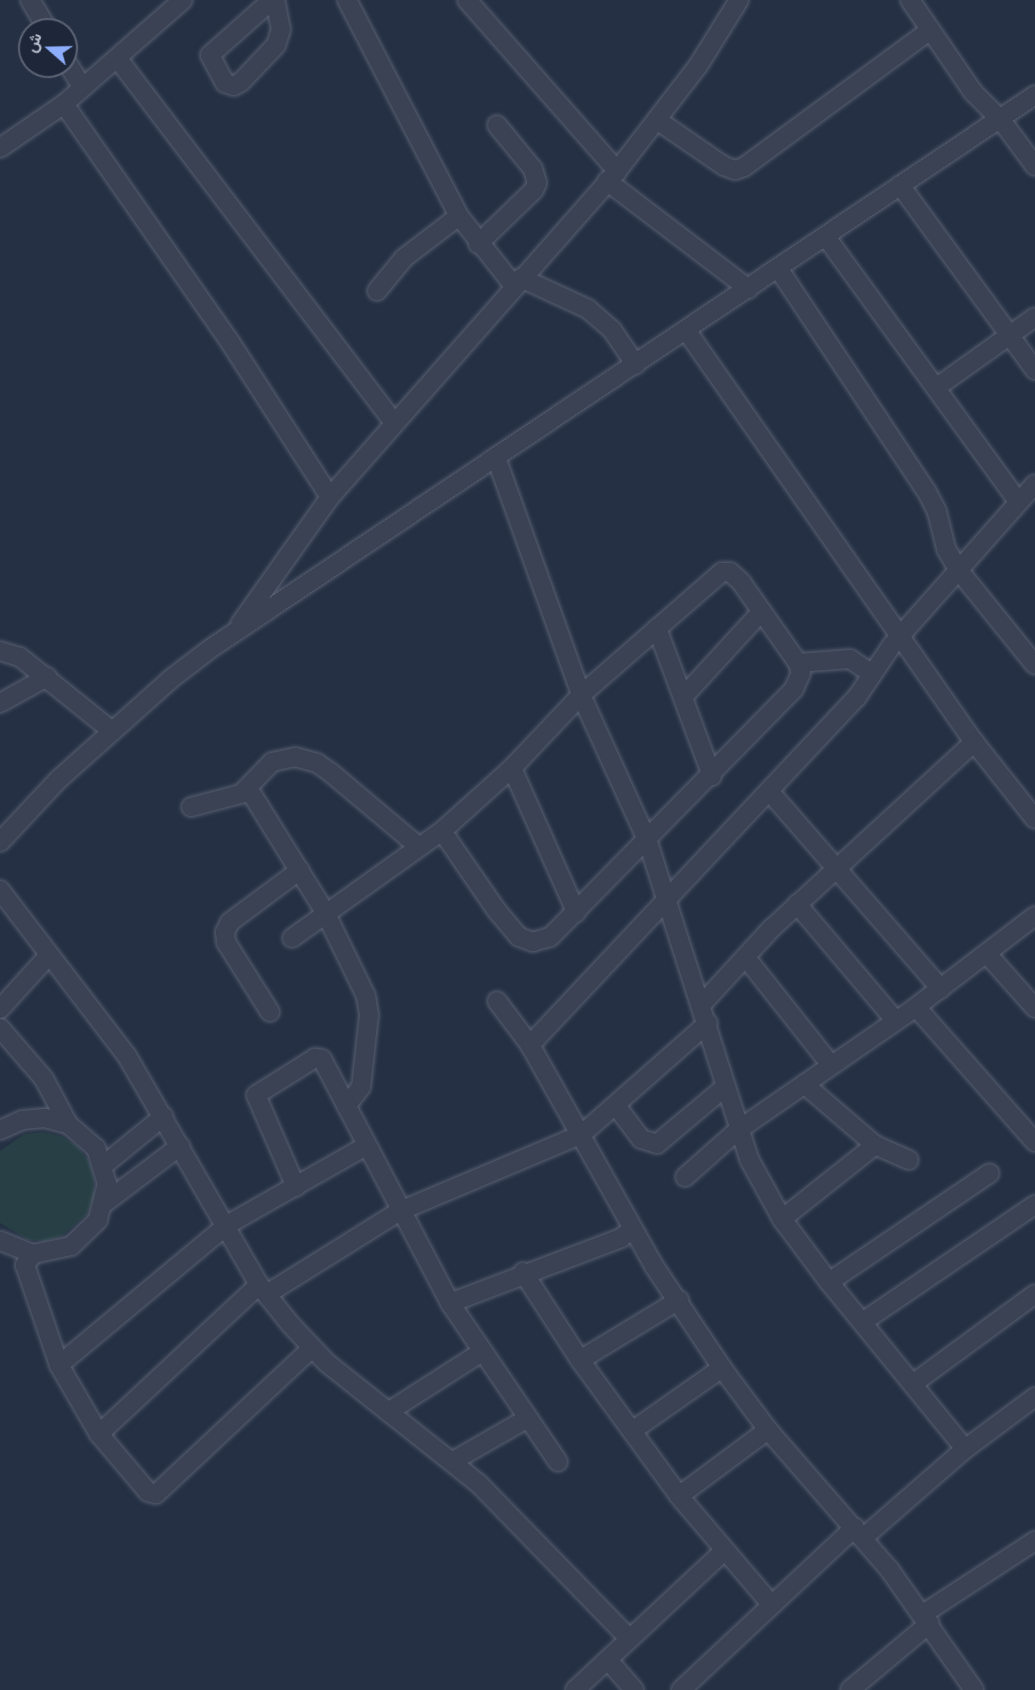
<!DOCTYPE html>
<meta charset="utf-8">
<style>
body{margin:0}
#map{position:relative;width:1035px;height:1690px;overflow:hidden;background:#253044;font-family:"Open Sans",Vazirmatn,sans-serif}
div>[style]{position:absolute}
.green>*{inset:0;background:#273f45}
.roads{filter:drop-shadow(0 0 2px #586071) drop-shadow(0 0 2px #586071)}
.minor>*{height:18px;margin:-9px;padding:0 9px;transform-origin:9px;border-radius:9px;background:#3a4253}
span{translate:-50% -50%;white-space:nowrap;text-align:center;line-height:1.15;-webkit-text-stroke:4.5px #1e2739;paint-order:stroke}
.north{position:absolute;left:18px;top:18px;width:60px;height:60px;box-sizing:border-box;background:#1e2739;border:2px solid #5b6374;border-radius:50%;rotate:290deg;font-size:16px;font-weight:700;line-height:24px;text-align:center;color:#b7becd}
.north::after{content:'';display:block;margin:auto;width:21px;height:27px;background:#8caefd;clip-path:polygon(50% 0,100% 100%,50% 72%,0 100%)}
</style>
<div id="map">
<div class="green">
<i style="clip-path:polygon(43px 1132px,61px 1136px,77px 1146px,89px 1161px,94px 1179px,94px 1198px,87px 1214px,62px 1236px,45px 1241px,28px 1240px,0 1223px,0 1151px,24px 1134px)"></i>
</div>
<div class="roads">
<div class="minor">
<i style="left:30px;top:0;width:35px;rotate:59deg"></i>
<i style="left:272px;top:0;width:83px;rotate:138.4deg"></i>
<i style="left:210px;top:55px;width:32px;rotate:62deg"></i>
<i style="left:225px;top:83px;width:9px;rotate:18deg"></i>
<i style="left:234px;top:86px;width:8px;rotate:-30deg"></i>
<i style="left:241px;top:82px;width:51px;rotate:-46.6deg"></i>
<i style="left:276px;top:45px;width:16px;rotate:-72deg"></i>
<i style="left:281px;top:30px;width:31px;rotate:-101deg"></i>
<i style="left:347px;top:0;width:243px;rotate:62.6deg"></i>
<i style="left:459px;top:216px;width:89px;rotate:51.8deg"></i>
<i style="left:467px;top:0;width:227px;rotate:48.7deg"></i>
<i style="left:910px;top:0;width:112px;rotate:55.6deg"></i>
<i style="left:973px;top:92px;width:40px;rotate:45deg"></i>
<i style="left:1001px;top:120px;width:57px;rotate:53.5deg"></i>
<i style="left:118px;top:59px;width:456px;rotate:52.8deg"></i>
<i style="left:66px;top:61px;width:31px;rotate:58deg"></i>
<i style="left:64px;top:104px;width:290px;rotate:55.1deg"></i>
<i style="left:230px;top:342px;width:184px;rotate:57.2deg"></i>
<i style="left:657px;top:120px;width:81px;rotate:34.5deg"></i>
<i style="left:724px;top:166px;width:12px;rotate:20deg"></i>
<i style="left:735px;top:170px;width:9px;rotate:-18deg"></i>
<i style="left:744px;top:167px;width:230px;rotate:-36.3deg"></i>
<i style="left:0;top:148px;width:78px;rotate:-34.5deg"></i>
<i style="left:64px;top:104px;width:158px;rotate:-41.2deg"></i>
<i style="left:607px;top:181px;width:178px;rotate:37.3deg"></i>
<i style="left:900px;top:185px;width:229px;rotate:53.9deg"></i>
<i style="left:826px;top:237px;width:326px;rotate:54deg"></i>
<i style="left:478px;top:244px;width:78px;rotate:-44deg"></i>
<i style="left:534px;top:190px;width:8px;rotate:-67deg"></i>
<i style="left:537px;top:183px;width:15px;rotate:-106deg"></i>
<i style="left:533px;top:169px;width:57px;rotate:-129.3deg"></i>
<i style="left:778px;top:268px;width:269px;rotate:56.4deg"></i>
<i style="left:927px;top:492px;width:22px;rotate:63deg"></i>
<i style="left:937px;top:512px;width:38px;rotate:76deg"></i>
<i style="left:946px;top:549px;width:27px;rotate:59deg"></i>
<i style="left:960px;top:572px;width:119px;rotate:51.1deg"></i>
<i style="left:521px;top:278px;width:74px;rotate:24.8deg"></i>
<i style="left:588px;top:309px;width:32px;rotate:41deg"></i>
<i style="left:612px;top:330px;width:42px;rotate:55.6deg"></i>
<i style="left:377px;top:291px;width:43px;rotate:-50.7deg"></i>
<i style="left:404px;top:258px;width:69px;rotate:-37.4deg"></i>
<i style="left:686px;top:330px;width:503px;rotate:55.05deg"></i>
<i style="left:974px;top:742px;width:98px;rotate:51.6deg"></i>
<i style="left:937px;top:387px;width:120px;rotate:-35.5deg"></i>
<i style="left:497px;top:460px;width:250px;rotate:70.3deg"></i>
<i style="left:581px;top:695px;width:162px;rotate:65.5deg"></i>
<i style="left:648px;top:842px;width:333px;rotate:72.3deg"></i>
<i style="left:749px;top:1159px;width:68px;rotate:61.2deg"></i>
<i style="left:782px;top:1219px;width:79px;rotate:53.3deg"></i>
<i style="left:829px;top:1282px;width:215px;rotate:50.8deg"></i>
<i style="left:240px;top:624px;width:156px;rotate:-54.7deg"></i>
<i style="left:330px;top:497px;width:434px;rotate:-48.6deg"></i>
<i style="left:617px;top:171px;width:133px;rotate:-52.4deg"></i>
<i style="left:698px;top:66px;width:78px;rotate:-58.2deg"></i>
<i style="left:657px;top:628px;width:158px;rotate:69.6deg"></i>
<i style="left:0;top:651px;width:21px;rotate:17deg"></i>
<i style="left:20px;top:657px;width:118px;rotate:38.8deg"></i>
<i style="left:798px;top:663px;width:52px;rotate:-4.4deg"></i>
<i style="left:850px;top:659px;width:27px;rotate:34deg"></i>
<i style="left:684px;top:696px;width:115px;rotate:-47.5deg"></i>
<i style="left:0;top:703px;width:54px;rotate:-29deg"></i>
<i style="left:512px;top:768px;width:158px;rotate:66deg"></i>
<i style="left:248px;top:788px;width:146px;rotate:58.2deg"></i>
<i style="left:325px;top:912px;width:93px;rotate:64deg"></i>
<i style="left:366px;top:996px;width:19px;rotate:81deg"></i>
<i style="left:369px;top:1015px;width:72px;rotate:96.3deg"></i>
<i style="left:361px;top:1087px;width:24px;rotate:128deg"></i>
<i style="left:769px;top:791px;width:262px;rotate:49deg"></i>
<i style="left:191px;top:807px;width:52px;rotate:-14.6deg"></i>
<i style="left:241px;top:794px;width:45px;rotate:-45.9deg"></i>
<i style="left:272px;top:762px;width:24px;rotate:-12deg"></i>
<i style="left:295px;top:757px;width:23px;rotate:15deg"></i>
<i style="left:317px;top:763px;width:16px;rotate:35deg"></i>
<i style="left:330px;top:772px;width:116px;rotate:40.1deg"></i>
<i style="left:0;top:842px;width:86px;rotate:-46.9deg"></i>
<i style="left:59px;top:779px;width:152px;rotate:-41.8deg"></i>
<i style="left:172px;top:678px;width:48px;rotate:-37.3deg"></i>
<i style="left:210px;top:649px;width:994px;rotate:-33.88deg"></i>
<i style="left:0;top:890px;width:209px;rotate:52.6deg"></i>
<i style="left:127px;top:1056px;width:264px;rotate:60deg"></i>
<i style="left:259px;top:1285px;width:51px;rotate:51.3deg"></i>
<i style="left:291px;top:1325px;width:52px;rotate:46.5deg"></i>
<i style="left:327px;top:1363px;width:194px;rotate:38.5deg"></i>
<i style="left:479px;top:1484px;width:215px;rotate:45.8deg"></i>
<i style="left:797px;top:904px;width:153px;rotate:49.8deg"></i>
<i style="left:292px;top:938px;width:184px;rotate:-35.5deg"></i>
<i style="left:442px;top:831px;width:94px;rotate:-42deg"></i>
<i style="left:512px;top:768px;width:100px;rotate:-46.6deg"></i>
<i style="left:581px;top:695px;width:187px;rotate:-41.1deg"></i>
<i style="left:722px;top:572px;width:8px"></i>
<i style="left:730px;top:572px;width:15px;rotate:42deg"></i>
<i style="left:741px;top:582px;width:99px;rotate:54.9deg"></i>
<i style="left:798px;top:663px;width:10px;rotate:73deg"></i>
<i style="left:801px;top:673px;width:17px;rotate:114deg"></i>
<i style="left:794px;top:689px;width:348px;rotate:134.5deg"></i>
<i style="left:550px;top:937px;width:18px;rotate:164deg"></i>
<i style="left:533px;top:942px;width:15px;rotate:-160deg"></i>
<i style="left:519px;top:937px;width:34px;rotate:-130deg"></i>
<i style="left:497px;top:911px;width:97px;rotate:-124.5deg"></i>
<i style="left:988px;top:955px;width:71px;rotate:48.4deg"></i>
<i style="left:747px;top:959px;width:135px;rotate:51.6deg"></i>
<i style="left:497px;top:1001px;width:55px;rotate:53.1deg"></i>
<i style="left:530px;top:1045px;width:253px;rotate:60.7deg"></i>
<i style="left:654px;top:1266px;width:123px;rotate:56.3deg"></i>
<i style="left:722px;top:1368px;width:77px;rotate:53.4deg"></i>
<i style="left:768px;top:1430px;width:184px;rotate:49deg"></i>
<i style="left:889px;top:1569px;width:148px;rotate:54.9deg"></i>
<i style="left:702px;top:1004px;width:103px;rotate:-47.4deg"></i>
<i style="left:772px;top:928px;width:275px;rotate:-42.6deg"></i>
<i style="left:916px;top:1007px;width:180px;rotate:48.6deg"></i>
<i style="left:0;top:1009px;width:73px;rotate:-47.8deg"></i>
<i style="left:270px;top:1012px;width:83px;rotate:-122.2deg"></i>
<i style="left:226px;top:942px;width:10px;rotate:-96deg"></i>
<i style="left:225px;top:932px;width:11px;rotate:-63deg"></i>
<i style="left:230px;top:922px;width:87px;rotate:-36.6deg"></i>
<i style="left:0;top:1028px;width:67px;rotate:49.2deg"></i>
<i style="left:44px;top:1079px;width:51px;rotate:61.9deg"></i>
<i style="left:530px;top:1045px;width:478px;rotate:-46.8deg"></i>
<i style="left:857px;top:697px;width:63px;rotate:-56.1deg"></i>
<i style="left:892px;top:645px;width:215px;rotate:-48.4deg"></i>
<i style="left:804px;top:1084px;width:94px;rotate:40.7deg"></i>
<i style="left:875px;top:1145px;width:37px;rotate:24deg"></i>
<i style="left:617px;top:1107px;width:40px;rotate:53deg"></i>
<i style="left:641px;top:1139px;width:17px;rotate:17deg"></i>
<i style="left:657px;top:1144px;width:89px;rotate:-40deg"></i>
<i style="left:0;top:1130px;width:24px;rotate:-24deg"></i>
<i style="left:22px;top:1120px;width:23px;rotate:-5deg"></i>
<i style="left:45px;top:1118px;width:24px;rotate:15deg"></i>
<i style="left:68px;top:1124px;width:37px;rotate:41deg"></i>
<i style="left:96px;top:1148px;width:37px;rotate:73deg"></i>
<i style="left:107px;top:1183px;width:38px;rotate:104deg"></i>
<i style="left:98px;top:1220px;width:37px;rotate:136deg"></i>
<i style="left:71px;top:1246px;width:39px;rotate:168deg"></i>
<i style="left:33px;top:1254px;width:35px;rotate:-158deg"></i>
<i style="left:104px;top:1165px;width:77px;rotate:-39.2deg"></i>
<i style="left:685px;top:1177px;width:71px;rotate:-41.6deg"></i>
<i style="left:738px;top:1130px;width:216px;rotate:-34.6deg"></i>
<i style="left:916px;top:1007px;width:150px;rotate:-37.4deg"></i>
<i style="left:296px;top:1187px;width:100px;rotate:-113.5deg"></i>
<i style="left:256px;top:1095px;width:70px;rotate:-32.1deg"></i>
<i style="left:315px;top:1058px;width:7px;rotate:8deg"></i>
<i style="left:322px;top:1059px;width:276px;rotate:62.3deg"></i>
<i style="left:450px;top:1303px;width:192px;rotate:55.8deg"></i>
<i style="left:106px;top:1202px;width:93px;rotate:-37.1deg"></i>
<i style="left:782px;top:1219px;width:119px;rotate:-38.5deg"></i>
<i style="left:33px;top:1254px;width:14px;rotate:126deg"></i>
<i style="left:25px;top:1265px;width:106px;rotate:71.2deg"></i>
<i style="left:59px;top:1365px;width:80px;rotate:59.9deg"></i>
<i style="left:99px;top:1434px;width:76px;rotate:49.8deg"></i>
<i style="left:148px;top:1492px;width:8px;rotate:14deg"></i>
<i style="left:156px;top:1494px;width:214px;rotate:-43.1deg"></i>
<i style="left:523px;top:1272px;width:105px;rotate:57.1deg"></i>
<i style="left:580px;top:1360px;width:168px;rotate:53.9deg"></i>
<i style="left:679px;top:1496px;width:140px;rotate:49.6deg"></i>
<i style="left:829px;top:1282px;width:194px;rotate:-34.1deg"></i>
<i style="left:267px;top:1294px;width:157px;rotate:-32deg"></i>
<i style="left:400px;top:1211px;width:198px;rotate:-22.9deg"></i>
<i style="left:582px;top:1134px;width:168px;rotate:-41.4deg"></i>
<i style="left:450px;top:1303px;width:183px;rotate:-20.8deg"></i>
<i style="left:621px;top:1238px;width:14px;rotate:-39deg"></i>
<i style="left:864px;top:1321px;width:207px;rotate:-34.2deg"></i>
<i style="left:580px;top:1360px;width:116px;rotate:-31.2deg"></i>
<i style="left:59px;top:1365px;width:219px;rotate:-39.8deg"></i>
<i style="left:227px;top:1225px;width:160px;rotate:-29.6deg"></i>
<i style="left:914px;top:1383px;width:150px;rotate:-36.3deg"></i>
<i style="left:388px;top:1412px;width:112px;rotate:-32.6deg"></i>
<i style="left:632px;top:1431px;width:110px;rotate:-35deg"></i>
<i style="left:99px;top:1434px;width:219px;rotate:-43deg"></i>
<i style="left:453px;top:1461px;width:86px;rotate:-29.8deg"></i>
<i style="left:679px;top:1496px;width:111px;rotate:-36.6deg"></i>
<i style="left:864px;top:1537px;width:134px;rotate:-41.1deg"></i>
<i style="left:965px;top:1449px;width:87px;rotate:-36.6deg"></i>
<i style="left:923px;top:1614px;width:134px;rotate:-33.1deg"></i>
<i style="left:608px;top:1660px;width:40px;rotate:49deg"></i>
<i style="left:575px;top:1690px;width:204px;rotate:-43deg"></i>
<i style="left:681px;top:1690px;width:238px;rotate:-43.1deg"></i>
<i style="left:850px;top:1690px;width:104px;rotate:-39.9deg"></i>
</div>
</div>
<div class="north">ش</div>
</div>
